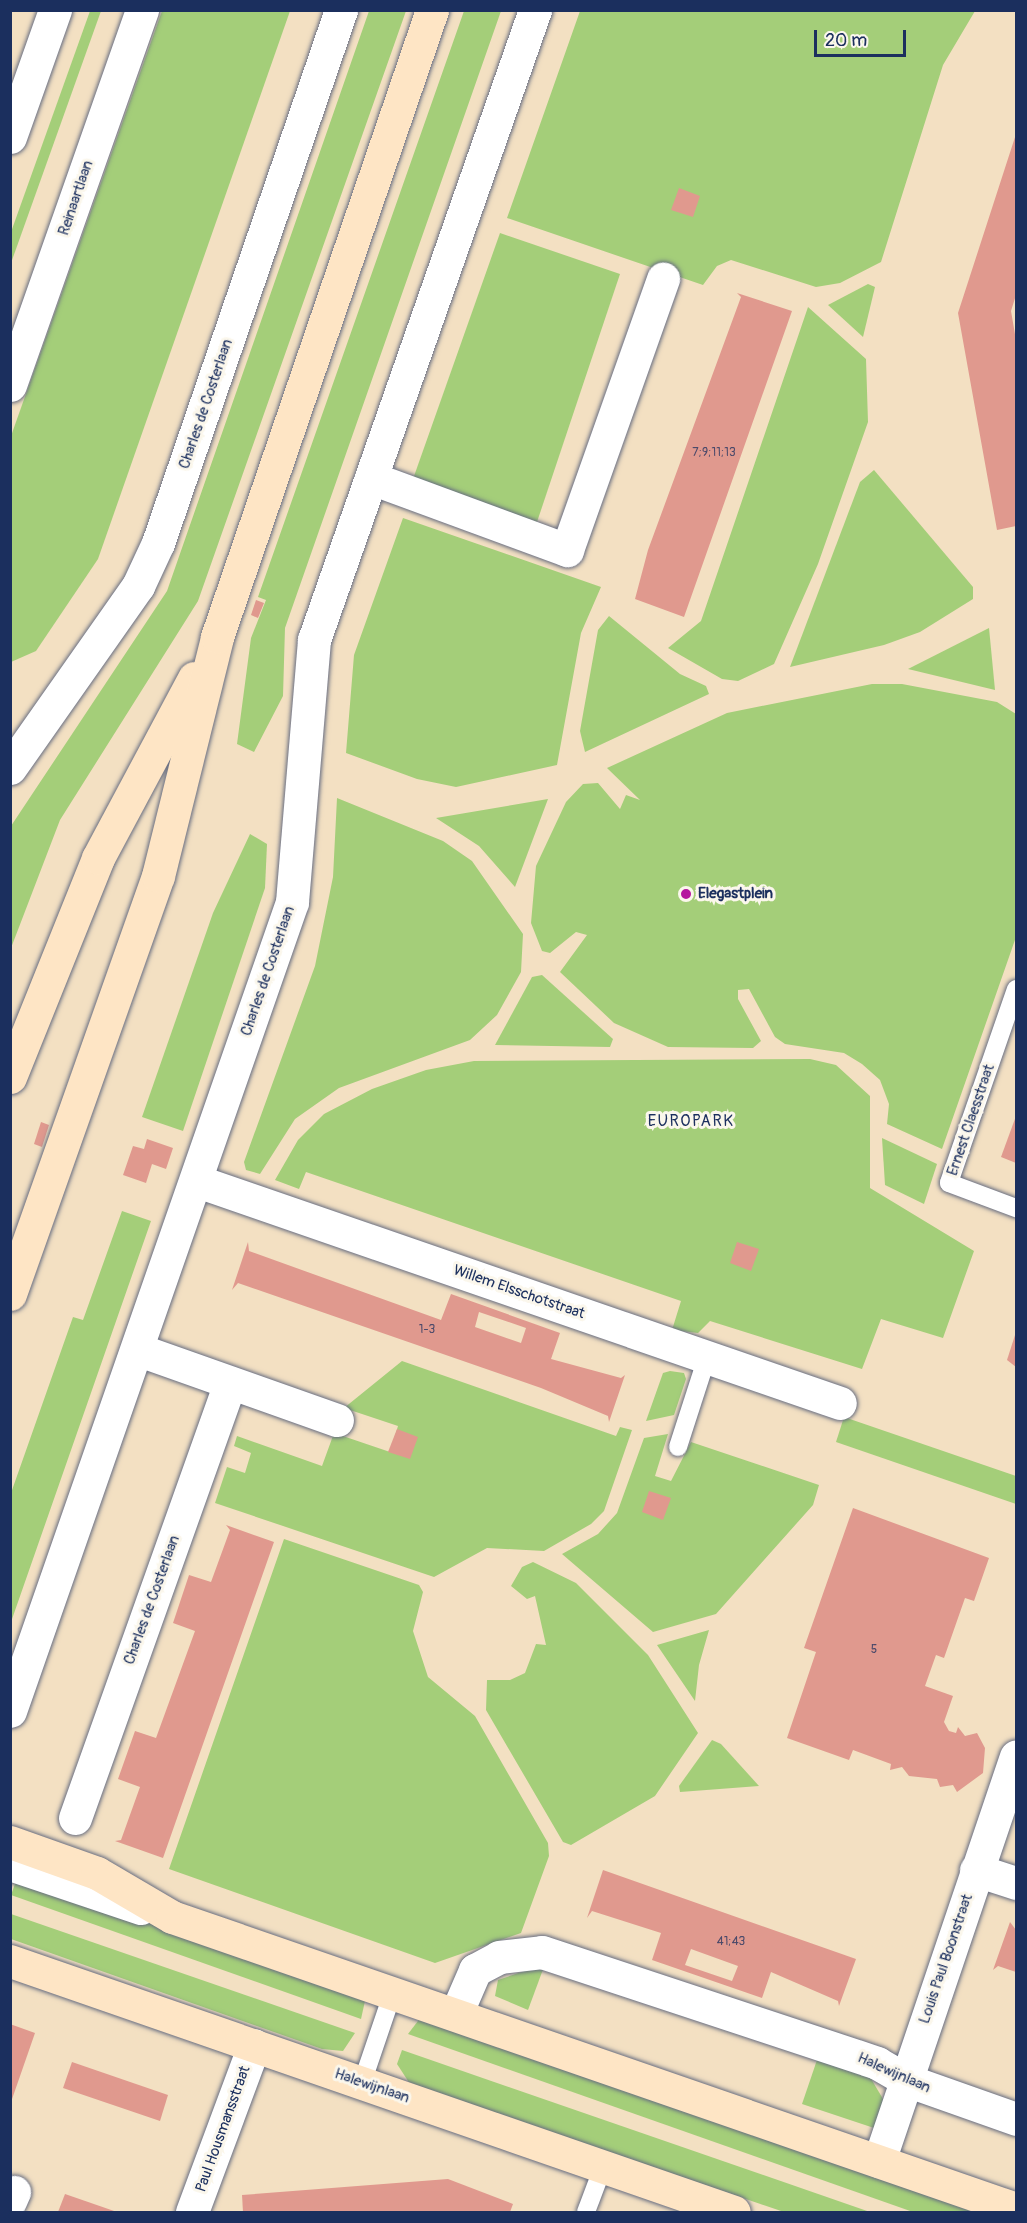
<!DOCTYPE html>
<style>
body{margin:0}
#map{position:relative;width:1027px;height:2223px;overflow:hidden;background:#f3e0c2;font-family:Pangolin,sans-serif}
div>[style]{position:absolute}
.green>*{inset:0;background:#a4ce79}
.building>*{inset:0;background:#e0998e}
.roads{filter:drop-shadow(0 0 2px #676d81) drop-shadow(0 0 2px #676d81)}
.service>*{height:18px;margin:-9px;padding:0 9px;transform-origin:9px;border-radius:9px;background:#fff}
.minor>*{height:33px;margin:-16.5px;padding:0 16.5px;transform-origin:16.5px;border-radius:16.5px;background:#fff}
.secondary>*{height:33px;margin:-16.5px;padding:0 16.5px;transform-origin:16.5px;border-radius:16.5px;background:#fee5c5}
.dots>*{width:16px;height:16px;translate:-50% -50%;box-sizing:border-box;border:3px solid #fbf7ec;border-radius:50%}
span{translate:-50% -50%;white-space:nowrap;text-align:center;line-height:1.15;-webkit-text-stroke:6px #fbf7ec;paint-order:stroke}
.number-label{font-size:12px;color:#4c4a6a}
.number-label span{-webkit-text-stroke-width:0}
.street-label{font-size:15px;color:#1b2f5e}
.poi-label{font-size:15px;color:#1b2f5e;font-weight:700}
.left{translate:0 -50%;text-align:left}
.neighbourhood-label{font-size:16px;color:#1b2f5e;letter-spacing:1.5px}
.frame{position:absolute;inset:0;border:12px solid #1b2f5e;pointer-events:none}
.scale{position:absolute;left:814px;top:30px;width:92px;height:27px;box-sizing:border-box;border:3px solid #1b2f5e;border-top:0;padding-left:8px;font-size:18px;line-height:21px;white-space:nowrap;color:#1b2f5e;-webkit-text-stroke:4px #fbf7ec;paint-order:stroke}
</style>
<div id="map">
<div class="green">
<i style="clip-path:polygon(90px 11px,101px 11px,11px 263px,11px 232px)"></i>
<i style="clip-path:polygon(162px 11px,290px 11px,98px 559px,36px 651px,11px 662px,11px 436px)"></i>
<i style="clip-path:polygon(369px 11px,406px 11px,198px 601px,60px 820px,11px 948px,11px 826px,167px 591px)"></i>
<i style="clip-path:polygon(464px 11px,501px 11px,285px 628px,283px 696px,254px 752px,237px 744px,251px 638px,266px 600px,258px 597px)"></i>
<i style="clip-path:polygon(580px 11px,975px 11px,943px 65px,881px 262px,840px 283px,816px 287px,731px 260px,717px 266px,703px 285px,507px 218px)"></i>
<i style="clip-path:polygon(500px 233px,620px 274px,537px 522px,413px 479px)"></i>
<i style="clip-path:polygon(868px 284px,875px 287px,863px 337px,828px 305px)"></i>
<i style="clip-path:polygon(808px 307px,866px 359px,868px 422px,818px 564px,774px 664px,738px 681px,722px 679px,668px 648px,701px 621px)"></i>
<i style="clip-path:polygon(874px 470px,973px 587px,973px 599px,920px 632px,884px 645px,790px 667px,860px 482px)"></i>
<i style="clip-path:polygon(403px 518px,601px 587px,581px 633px,557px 765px,456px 787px,417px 779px,346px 753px,354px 655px)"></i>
<i style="clip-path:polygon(609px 616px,680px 674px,706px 686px,709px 694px,585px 752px,580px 731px,598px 630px)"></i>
<i style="clip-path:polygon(989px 628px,995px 690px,908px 669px)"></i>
<i style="clip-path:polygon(872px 684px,902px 684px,997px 702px,1016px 714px,1016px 937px,942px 1149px,887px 1124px,889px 1104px,880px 1080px,862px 1064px,844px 1053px,785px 1044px,775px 1037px,749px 989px,738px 990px,738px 999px,761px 1041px,753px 1048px,668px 1047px,614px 1023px,560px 972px,587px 935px,576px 932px,550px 953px,542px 951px,531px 923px,536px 866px,566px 802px,583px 784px,598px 783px,620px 809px,626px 795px,640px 800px,607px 768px,727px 713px)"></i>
<i style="clip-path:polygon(337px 798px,443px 841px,472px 861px,523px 934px,521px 972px,497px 1015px,470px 1040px,339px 1088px,295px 1119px,260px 1174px,246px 1170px,244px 1162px,315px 966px,333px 877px)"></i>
<i style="clip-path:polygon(548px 799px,515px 887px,479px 846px,436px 818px)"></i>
<i style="clip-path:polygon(250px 834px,267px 844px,265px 888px,183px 1131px,142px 1117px,213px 913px)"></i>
<i style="clip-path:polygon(542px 975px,613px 1039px,610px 1047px,495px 1045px,532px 977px)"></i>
<i style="clip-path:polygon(810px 1059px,836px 1065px,870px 1096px,870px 1188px,974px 1251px,943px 1338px,881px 1319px,862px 1369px,710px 1321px,698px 1333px,672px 1330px,681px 1301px,306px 1172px,299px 1189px,275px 1180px,298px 1140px,324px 1114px,372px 1089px,426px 1070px,474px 1061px)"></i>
<i style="clip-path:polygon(882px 1138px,937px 1164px,924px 1204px,885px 1185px)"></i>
<i style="clip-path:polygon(122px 1211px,151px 1221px,11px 1622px,11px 1493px,73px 1317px,83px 1320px)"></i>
<i style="clip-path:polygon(402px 1361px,616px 1436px,620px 1427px,632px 1430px,604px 1511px,591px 1524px,544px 1551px,487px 1548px,434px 1577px,215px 1503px,227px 1467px,245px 1473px,251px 1453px,234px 1446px,237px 1436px,322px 1466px,334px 1433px,390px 1452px,398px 1426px,344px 1408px)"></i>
<i style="clip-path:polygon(670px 1371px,684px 1373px,686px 1379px,674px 1415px,646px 1421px,663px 1373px)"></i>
<i style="clip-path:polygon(844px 1417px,1016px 1476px,1016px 1504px,836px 1442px)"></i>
<i style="clip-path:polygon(668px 1434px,655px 1476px,671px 1481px,691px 1442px,819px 1485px,813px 1505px,716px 1614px,653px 1632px,562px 1554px,598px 1534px,617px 1513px,644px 1438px)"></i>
<i style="clip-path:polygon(284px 1539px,419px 1585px,423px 1592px,413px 1631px,428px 1677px,475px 1716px,548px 1843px,549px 1856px,521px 1933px,435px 1963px,169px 1869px)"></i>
<i style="clip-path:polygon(533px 1562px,576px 1583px,648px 1655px,698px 1733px,655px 1796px,571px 1845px,563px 1842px,486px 1710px,487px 1680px,510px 1680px,525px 1673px,536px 1644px,546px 1645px,535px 1596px,527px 1599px,511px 1586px,522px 1567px)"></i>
<i style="clip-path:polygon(709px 1630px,699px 1665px,695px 1701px,657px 1645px)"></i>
<i style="clip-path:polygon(712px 1740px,721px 1744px,759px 1786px,680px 1792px,679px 1786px)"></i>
<i style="clip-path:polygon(19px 1873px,365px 2001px,361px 2019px,11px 1895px)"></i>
<i style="clip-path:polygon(11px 1914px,355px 2033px,343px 2051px,322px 2049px,11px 1939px)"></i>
<i style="clip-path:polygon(545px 1964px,528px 2010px,495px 1996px,498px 1980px)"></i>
<i style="clip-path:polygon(421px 2017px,984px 2212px,913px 2212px,408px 2034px)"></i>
<i style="clip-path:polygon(402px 2050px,870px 2212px,784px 2212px,410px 2084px,397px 2064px)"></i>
<i style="clip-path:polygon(818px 2057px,867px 2072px,886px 2104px,877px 2129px,802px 2104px)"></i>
</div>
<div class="building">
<i style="clip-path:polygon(1016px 134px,1016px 295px,1011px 311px,1016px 340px,1016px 526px,997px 530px,958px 313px)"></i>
<i style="clip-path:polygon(679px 188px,700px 196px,693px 217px,671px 210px)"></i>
<i style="clip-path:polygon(737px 293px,792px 311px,684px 617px,635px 599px,648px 550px,741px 297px)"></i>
<i style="clip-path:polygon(256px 600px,264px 603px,258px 618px,251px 615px)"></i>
<i style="clip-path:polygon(1016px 1116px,1016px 1163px,1001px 1157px)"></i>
<i style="clip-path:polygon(41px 1122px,49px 1125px,42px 1147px,34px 1144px)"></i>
<i style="clip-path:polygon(147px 1139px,173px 1148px,166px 1169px,152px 1164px,146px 1183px,123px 1175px,133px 1146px,144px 1149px)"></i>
<i style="clip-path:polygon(evenodd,248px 1242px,249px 1251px,441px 1320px,451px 1294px,560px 1333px,551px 1359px,621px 1378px,625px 1375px,609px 1422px,608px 1416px,541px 1388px,238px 1283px,232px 1290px,248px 1242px,479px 1312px,526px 1328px,521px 1343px,475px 1327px,479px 1312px)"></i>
<i style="clip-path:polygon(737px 1242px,759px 1249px,751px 1271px,730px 1263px)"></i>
<i style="clip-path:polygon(1016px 1332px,1016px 1367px,1007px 1360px)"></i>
<i style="clip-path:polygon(397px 1429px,418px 1437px,410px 1459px,388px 1452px)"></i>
<i style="clip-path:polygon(649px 1491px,671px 1498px,663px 1520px,642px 1512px)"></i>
<i style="clip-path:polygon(853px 1508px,989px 1558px,974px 1601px,965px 1598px,944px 1658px,936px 1655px,925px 1686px,953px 1696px,944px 1722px,949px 1731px,956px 1733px,958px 1727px,965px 1736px,977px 1733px,985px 1748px,983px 1773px,957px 1792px,953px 1785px,940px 1787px,937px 1779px,909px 1776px,902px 1767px,890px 1770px,891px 1764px,853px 1750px,849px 1760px,787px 1738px,816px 1652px,804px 1648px)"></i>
<i style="clip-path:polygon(226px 1525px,274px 1542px,163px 1858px,115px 1841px,121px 1840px,140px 1787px,118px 1779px,135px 1731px,156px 1738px,195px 1631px,173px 1623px,189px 1575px,211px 1582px,230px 1530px)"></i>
<i style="clip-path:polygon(evenodd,603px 1870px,856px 1959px,839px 2006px,838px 2001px,771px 1972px,762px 1998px,652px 1960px,661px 1933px,592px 1911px,587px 1918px,603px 1870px,691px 1949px,738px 1966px,732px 1981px,685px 1965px,691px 1949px)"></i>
<i style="clip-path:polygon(1010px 1922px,1016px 1930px,1016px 1972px,998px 1966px,993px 1970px)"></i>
<i style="clip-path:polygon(10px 2024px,35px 2033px,11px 2102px,10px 2102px)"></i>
<i style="clip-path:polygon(72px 2062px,168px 2095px,160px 2121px,63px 2088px)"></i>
<i style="clip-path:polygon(448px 2179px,513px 2204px,510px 2212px,243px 2212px,242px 2195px)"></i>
<i style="clip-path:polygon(65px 2194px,117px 2212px,58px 2212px)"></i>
</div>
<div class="roads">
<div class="service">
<i style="left:1016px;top:989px;width:205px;rotate:109.1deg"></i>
<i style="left:949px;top:1183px;width:72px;rotate:20.5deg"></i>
<i style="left:678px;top:1447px;width:95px;rotate:-72.1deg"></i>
<i style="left:362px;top:2083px;width:96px;rotate:-71.2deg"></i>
<i style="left:586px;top:2212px;width:48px;rotate:-69.3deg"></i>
</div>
<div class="minor">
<i style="left:10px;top:137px;width:135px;rotate:-70.5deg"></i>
<i style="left:10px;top:385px;width:398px;rotate:-70.6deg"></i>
<i style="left:371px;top:478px;width:209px;rotate:20.2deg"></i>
<i style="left:567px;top:550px;width:288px;rotate:-70.5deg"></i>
<i style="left:10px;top:768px;width:223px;rotate:-54.9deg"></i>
<i style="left:138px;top:586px;width:47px;rotate:-65.1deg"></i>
<i style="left:158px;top:543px;width:564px;rotate:-71.05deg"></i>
<i style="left:197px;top:1181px;width:680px;rotate:19.05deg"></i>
<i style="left:139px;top:1350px;width:210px;rotate:19.5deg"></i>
<i style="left:10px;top:1711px;width:857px;rotate:-70.78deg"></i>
<i style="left:292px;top:902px;width:263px;rotate:-85.2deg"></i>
<i style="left:314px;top:640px;width:668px;rotate:-70.67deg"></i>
<i style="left:75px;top:1818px;width:462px;rotate:-70.4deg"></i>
<i style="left:10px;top:1864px;width:138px;rotate:18.6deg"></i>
<i style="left:976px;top:1870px;width:42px;rotate:18deg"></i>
<i style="left:456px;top:2014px;width:48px;rotate:-66.6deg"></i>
<i style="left:475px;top:1970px;width:27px;rotate:-28deg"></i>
<i style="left:499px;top:1957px;width:43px;rotate:-6.6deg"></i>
<i style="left:542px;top:1952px;width:353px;rotate:18.3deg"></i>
<i style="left:877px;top:2063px;width:34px;rotate:30deg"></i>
<i style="left:906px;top:2080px;width:117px;rotate:19.5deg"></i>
<i style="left:879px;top:2161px;width:427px;rotate:-71.3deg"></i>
<i style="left:10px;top:2201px;width:10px;rotate:-66deg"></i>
<i style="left:192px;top:2212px;width:178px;rotate:-69.6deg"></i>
</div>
<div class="secondary">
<i style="left:10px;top:1077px;width:236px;rotate:-68.1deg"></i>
<i style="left:98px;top:858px;width:204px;rotate:-61.9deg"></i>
<i style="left:10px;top:1294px;width:443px;rotate:-70.5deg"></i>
<i style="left:158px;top:876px;width:246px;rotate:-76.1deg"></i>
<i style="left:217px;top:637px;width:663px;rotate:-71.07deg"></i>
<i style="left:10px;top:1842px;width:92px;rotate:19.6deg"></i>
<i style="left:97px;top:1873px;width:87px;rotate:30.4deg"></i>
<i style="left:172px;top:1917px;width:893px;rotate:19.08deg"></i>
<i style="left:10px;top:1961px;width:766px;rotate:19.12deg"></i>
</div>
</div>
<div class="dots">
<i style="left:686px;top:894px;background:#b5179e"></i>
</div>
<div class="number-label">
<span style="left:714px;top:453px">7;9;11;13</span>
<span style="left:427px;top:1330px">1-3</span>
<span style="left:874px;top:1650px">5</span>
<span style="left:731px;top:1942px">41;43</span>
</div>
<div class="street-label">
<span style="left:76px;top:198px;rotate:-71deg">Reinaartlaan</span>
<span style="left:206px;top:404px;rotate:-71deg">Charles de Costerlaan</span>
<span style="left:268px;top:971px;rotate:-71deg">Charles de Costerlaan</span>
<span style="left:971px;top:1120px;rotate:-71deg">Ernest Claesstraat</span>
<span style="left:519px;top:1292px;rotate:19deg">Willem Elsschotstraat</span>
<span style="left:152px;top:1600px;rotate:-70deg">Charles de Costerlaan</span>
<span style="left:946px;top:1959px;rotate:-71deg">Louis Paul Boonstraat</span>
<span style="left:894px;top:2073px;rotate:24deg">Halewijnlaan</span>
<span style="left:372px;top:2086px;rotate:19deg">Halewijnlaan</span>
<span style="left:223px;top:2129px;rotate:-70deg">Paul Housmansstraat</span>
</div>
<div class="poi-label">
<span class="left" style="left:698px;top:894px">Elegastplein</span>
</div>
<div class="neighbourhood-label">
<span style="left:691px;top:1121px">EUROPARK</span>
</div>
<div class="frame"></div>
<div class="scale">20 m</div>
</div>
